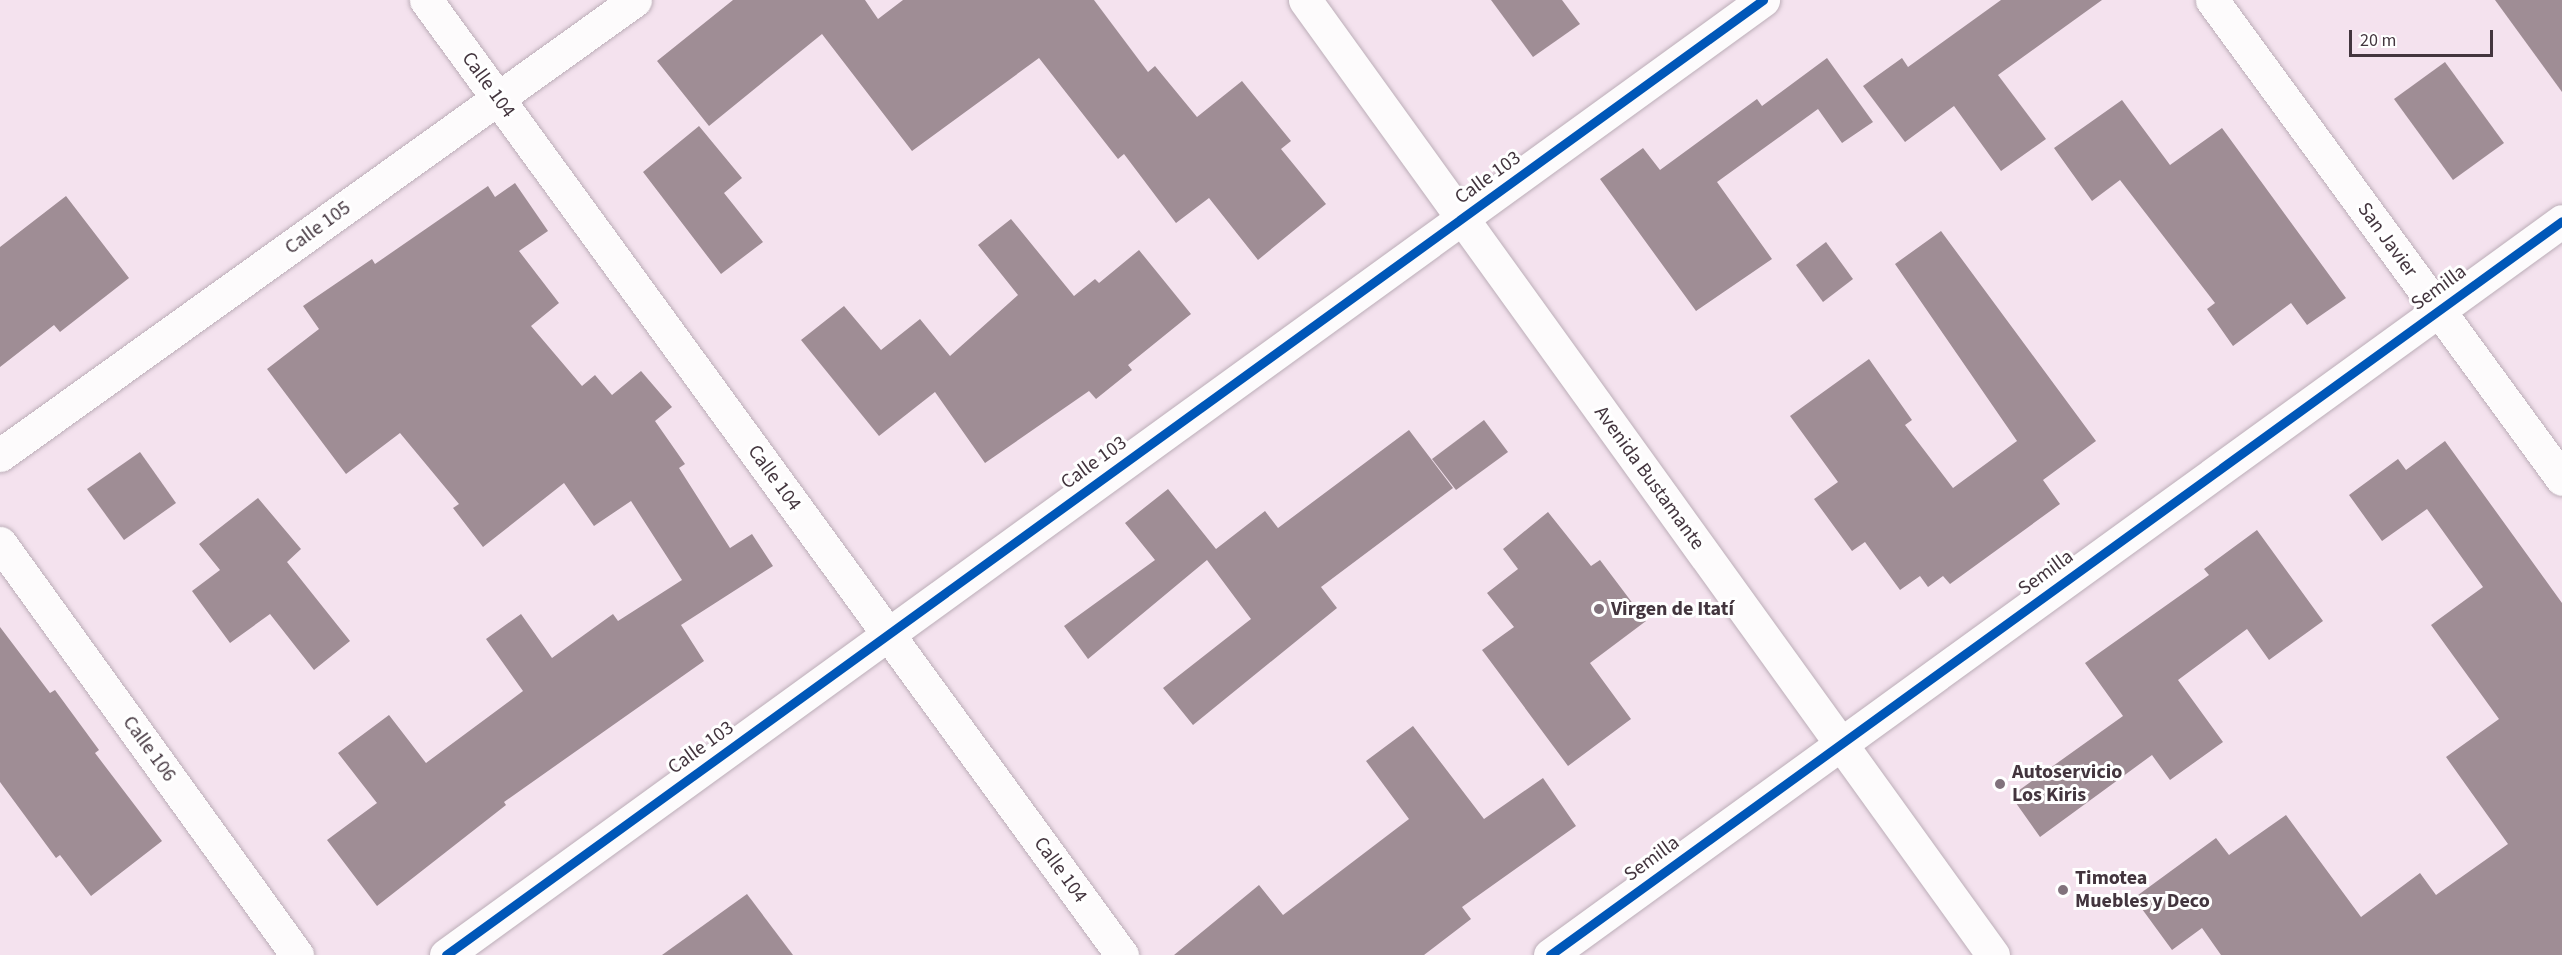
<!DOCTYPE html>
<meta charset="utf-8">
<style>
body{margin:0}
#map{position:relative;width:2562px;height:955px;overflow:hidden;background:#f4e2ee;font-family:"Source Sans 3",sans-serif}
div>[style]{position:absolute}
.building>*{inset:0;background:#9f8d95}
.roads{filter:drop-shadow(0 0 2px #bcaeb8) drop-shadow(0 0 2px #bcaeb8)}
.minor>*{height:33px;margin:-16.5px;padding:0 16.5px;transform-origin:16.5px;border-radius:16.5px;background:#fdfbfc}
.secondary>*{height:33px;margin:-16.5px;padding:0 16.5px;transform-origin:16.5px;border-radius:16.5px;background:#fdfbfc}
.cycleway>*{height:9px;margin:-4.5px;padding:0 4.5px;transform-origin:4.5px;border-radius:4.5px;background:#0057b8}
.dots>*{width:16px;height:16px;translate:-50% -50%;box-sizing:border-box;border:3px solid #fff;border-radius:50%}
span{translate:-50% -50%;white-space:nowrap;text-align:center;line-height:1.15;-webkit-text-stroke:6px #fff;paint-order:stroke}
.street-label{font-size:20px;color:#43353e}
.poi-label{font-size:20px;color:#43353e;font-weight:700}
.left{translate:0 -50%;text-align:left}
.scale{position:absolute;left:2349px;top:30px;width:144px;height:27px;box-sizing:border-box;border:3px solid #43353e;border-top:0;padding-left:8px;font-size:18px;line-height:21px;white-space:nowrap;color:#43353e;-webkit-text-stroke:4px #fff;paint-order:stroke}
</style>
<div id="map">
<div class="building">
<i style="clip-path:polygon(733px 0,865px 0,878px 19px,903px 0,1094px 0,1148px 72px,1155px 66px,1197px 117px,1242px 81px,1291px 141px,1281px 149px,1326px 204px,1258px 260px,1209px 198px,1176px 223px,1124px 154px,1118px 159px,1039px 58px,912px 151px,822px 34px,709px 126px,657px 61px)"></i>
<i style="clip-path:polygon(1491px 0,1562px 0,1580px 24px,1533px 57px)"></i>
<i style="clip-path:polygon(2001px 0,2102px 0,1998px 75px,2046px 139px,2001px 171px,1954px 106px,1905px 142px,1863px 86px,1902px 58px,1908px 67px)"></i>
<i style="clip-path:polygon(2495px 0,2562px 0,2562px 92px)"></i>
<i style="clip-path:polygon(1827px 58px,1873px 122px,1842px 143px,1818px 109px,1717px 182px,1772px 259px,1696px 311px,1600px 179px,1643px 148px,1660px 170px,1757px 99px,1762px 106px)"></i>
<i style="clip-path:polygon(2445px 62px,2504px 143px,2453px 180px,2394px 99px)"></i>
<i style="clip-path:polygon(2122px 100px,2170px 165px,2222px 128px,2346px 298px,2307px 325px,2291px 303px,2233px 346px,2207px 309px,2215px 303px,2120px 180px,2092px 201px,2054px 148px)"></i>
<i style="clip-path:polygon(699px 126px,742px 178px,724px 193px,763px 242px,721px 274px,643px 172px)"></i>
<i style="clip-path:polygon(515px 183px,548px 231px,519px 251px,559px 303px,531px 326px,582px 386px,595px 375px,612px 395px,641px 371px,672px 407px,655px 421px,685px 464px,679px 468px,730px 548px,752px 534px,773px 566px,681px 625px,704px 661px,504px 802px,506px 805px,377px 906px,327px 840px,377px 803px,338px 753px,389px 715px,426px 763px,523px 691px,486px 639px,521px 614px,552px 658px,613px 614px,618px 621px,682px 580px,631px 501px,594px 526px,564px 483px,483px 547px,453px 508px,459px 504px,400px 433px,346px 474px,267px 369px,319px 329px,303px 306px,372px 259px,375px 264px,488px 186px,495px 197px)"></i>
<i style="clip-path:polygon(66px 196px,129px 278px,60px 332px,54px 325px,0 367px,0 247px)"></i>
<i style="clip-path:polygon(1011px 219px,1074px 296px,1095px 279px,1099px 283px,1139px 250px,1191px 314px,1128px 365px,1132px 370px,1096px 399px,1089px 391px,985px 463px,935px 392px,879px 436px,801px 340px,844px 306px,881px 350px,920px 319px,950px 356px,1018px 295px,978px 245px)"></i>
<i style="clip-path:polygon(1941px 231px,2096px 441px,2043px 480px,2060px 504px,1950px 584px,1943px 576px,1928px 587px,1920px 576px,1900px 590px,1865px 542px,1852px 551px,1814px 499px,1838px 482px,1790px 416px,1869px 359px,1912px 420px,1905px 425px,1953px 488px,2017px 441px,1895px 264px)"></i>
<i style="clip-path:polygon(1826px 242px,1853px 279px,1823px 302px,1796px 265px)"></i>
<i style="clip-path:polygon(1484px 420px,1508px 452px,1456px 490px,1432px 459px)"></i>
<i style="clip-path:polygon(1409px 430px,1453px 488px,1321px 587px,1337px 608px,1193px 725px,1163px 688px,1251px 619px,1207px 560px,1088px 659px,1064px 626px,1155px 560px,1125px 523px,1168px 489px,1216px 549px,1265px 511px,1278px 528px)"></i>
<i style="clip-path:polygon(2445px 441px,2562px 603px,2562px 955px,2221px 955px,2202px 928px,2172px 950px,2134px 898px,2216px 838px,2229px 855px,2286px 815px,2361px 917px,2420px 873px,2436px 895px,2508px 844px,2446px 757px,2499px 719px,2431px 625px,2483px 587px,2427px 509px,2382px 541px,2349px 495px,2398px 459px,2406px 470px)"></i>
<i style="clip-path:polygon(140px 452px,176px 503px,124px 540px,87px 489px)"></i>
<i style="clip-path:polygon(258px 498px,301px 549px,287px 562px,350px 641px,314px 670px,270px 614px,230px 643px,192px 591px,220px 570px,199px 544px)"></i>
<i style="clip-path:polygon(1548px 512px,1591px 566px,1600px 560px,1646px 621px,1590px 663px,1631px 719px,1568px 766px,1482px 650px,1514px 627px,1487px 593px,1518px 569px,1503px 549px)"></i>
<i style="clip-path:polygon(2257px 530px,2323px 621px,2269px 660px,2247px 629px,2178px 680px,2223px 742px,2170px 780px,2152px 755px,2040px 837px,2011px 796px,2123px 716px,2085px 663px,2209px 575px,2204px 569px)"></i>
<i style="clip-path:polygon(0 627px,50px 693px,55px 690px,99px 750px,95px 753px,162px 841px,91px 896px,60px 855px,56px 858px,0 782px)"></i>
<i style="clip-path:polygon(1413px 726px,1484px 819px,1543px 778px,1576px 826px,1462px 907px,1471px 919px,1424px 955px,1174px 955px,1259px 885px,1283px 915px,1409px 819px,1366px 761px)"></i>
<i style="clip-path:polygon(747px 894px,793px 955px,662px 955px)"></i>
</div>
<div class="roads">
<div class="minor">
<i style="left:426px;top:0;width:1182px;rotate:53.92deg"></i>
<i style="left:2212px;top:0;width:593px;rotate:53.84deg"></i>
<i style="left:0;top:455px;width:781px;rotate:-35.62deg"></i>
<i style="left:0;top:543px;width:508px;rotate:54.21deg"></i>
<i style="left:446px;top:955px;width:1627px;rotate:-35.95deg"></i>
<i style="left:1550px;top:955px;width:1250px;rotate:-35.95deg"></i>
</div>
<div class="secondary">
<i style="left:1305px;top:0;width:1177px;rotate:54.23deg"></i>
</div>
</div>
<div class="cycleway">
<i style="left:446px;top:955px;width:1627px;rotate:-35.95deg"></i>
<i style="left:1550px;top:955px;width:1250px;rotate:-35.95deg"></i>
</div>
<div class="dots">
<i style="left:1599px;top:609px;background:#81727c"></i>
<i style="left:2000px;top:784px;background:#81727c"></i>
<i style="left:2063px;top:890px;background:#81727c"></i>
</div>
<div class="street-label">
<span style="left:488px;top:85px;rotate:54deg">Calle 104</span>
<span style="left:1488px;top:178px;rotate:-36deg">Calle 103</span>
<span style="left:318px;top:228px;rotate:-36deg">Calle 105</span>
<span style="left:2387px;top:240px;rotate:54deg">San Javier</span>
<span style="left:2439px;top:288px;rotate:-36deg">Semilla</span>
<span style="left:1094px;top:463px;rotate:-36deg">Calle 103</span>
<span style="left:774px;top:478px;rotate:54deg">Calle 104</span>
<span style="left:1649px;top:478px;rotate:54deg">Avenida Bustamante</span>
<span style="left:2046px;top:573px;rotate:-36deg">Semilla</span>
<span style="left:701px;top:748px;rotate:-36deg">Calle 103</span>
<span style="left:149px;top:749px;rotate:54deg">Calle 106</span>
<span style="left:1652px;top:859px;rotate:-36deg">Semilla</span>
<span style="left:1060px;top:870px;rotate:54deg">Calle 104</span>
</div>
<div class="poi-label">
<span class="left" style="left:1611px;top:609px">Virgen de Itatí</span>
<span class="left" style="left:2012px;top:784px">Autoservicio<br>Los Kiris</span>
<span class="left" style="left:2075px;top:890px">Timotea<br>Muebles y Deco</span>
</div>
<div class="scale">20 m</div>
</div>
